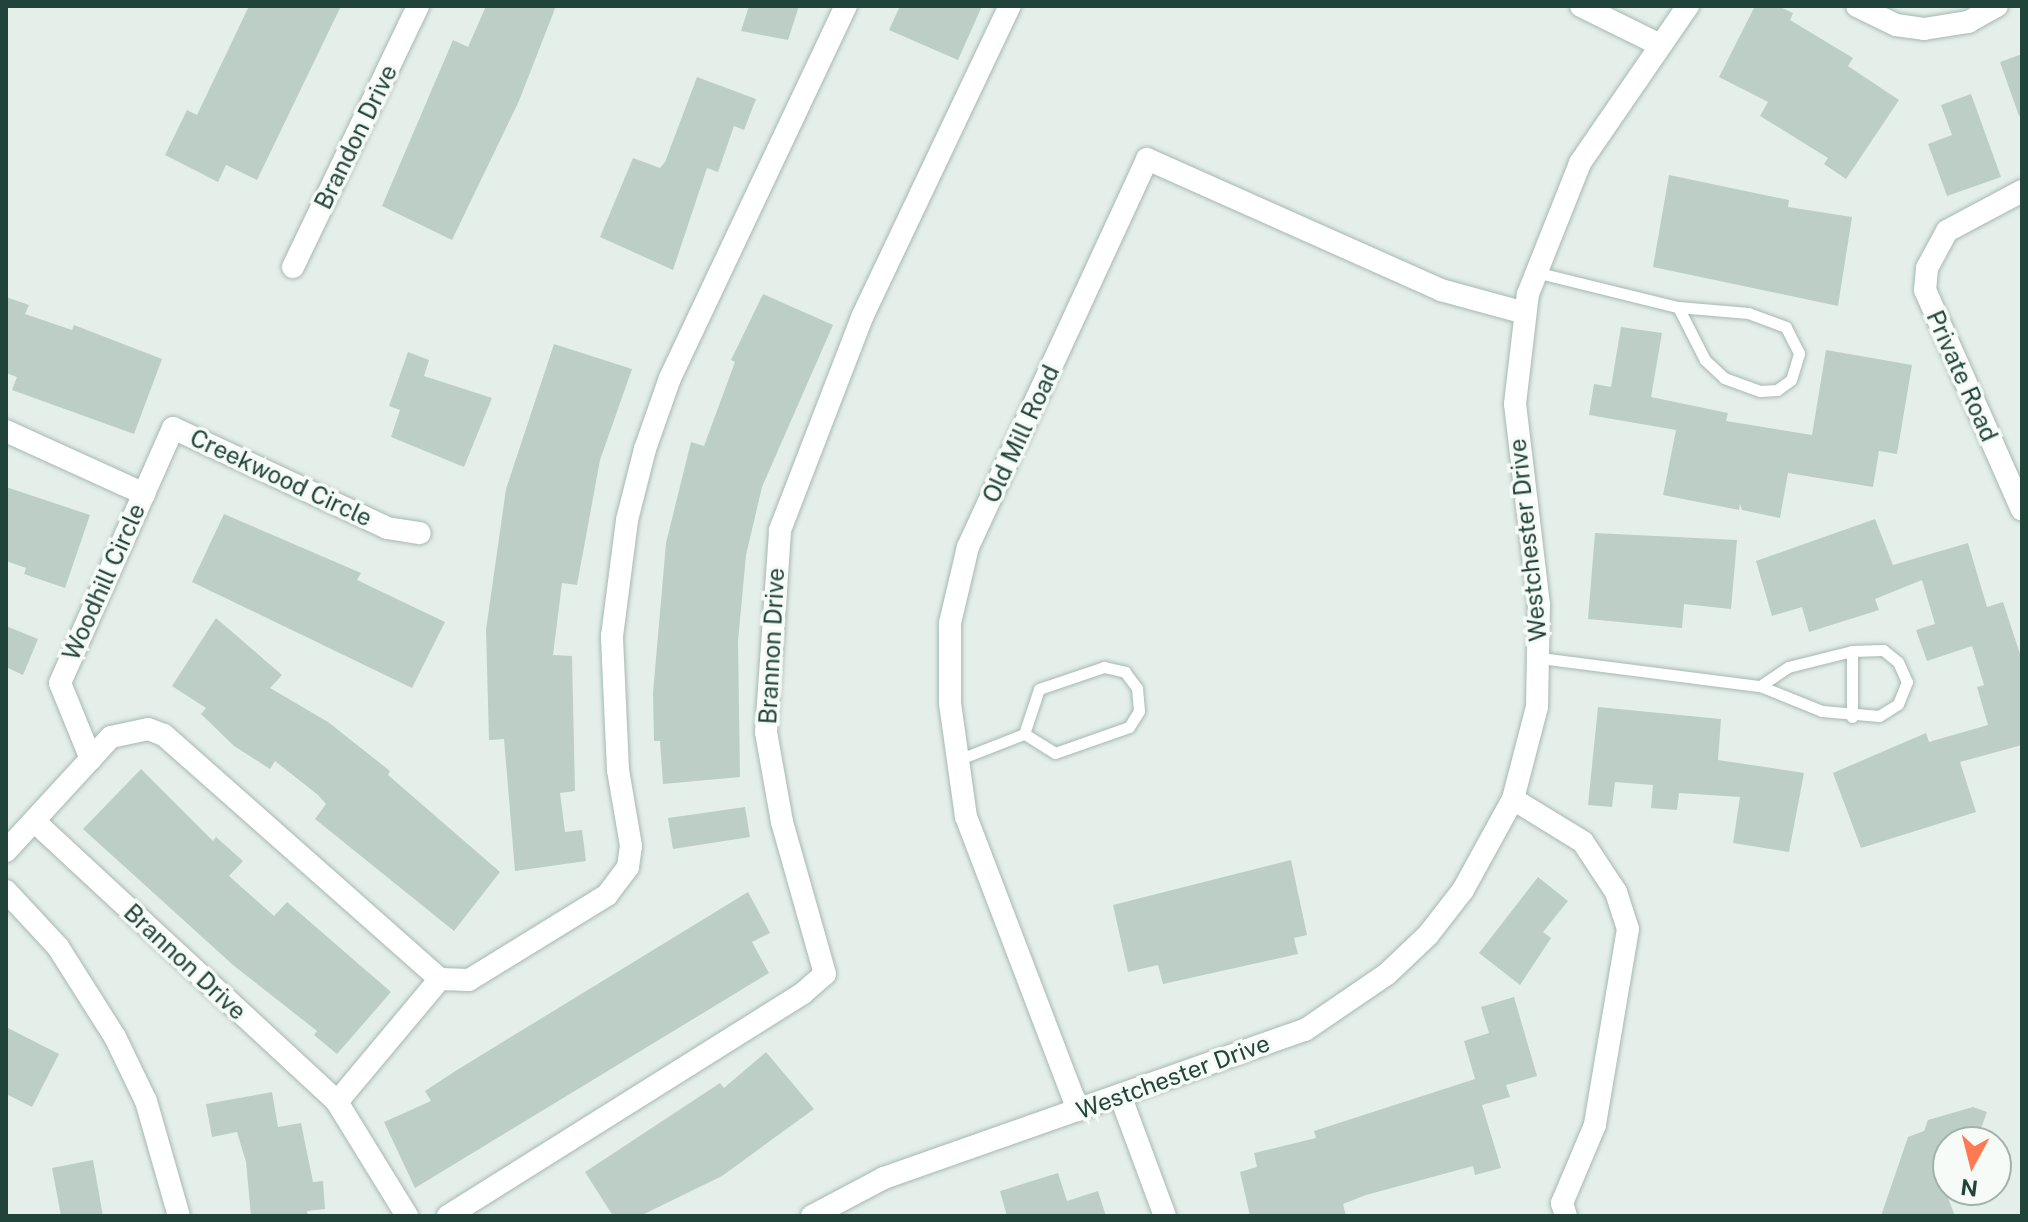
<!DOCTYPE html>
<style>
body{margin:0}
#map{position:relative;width:2028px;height:1222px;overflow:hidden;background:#e5efea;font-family:"Public Sans",sans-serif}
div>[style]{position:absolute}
.building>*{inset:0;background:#bccec6}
.roads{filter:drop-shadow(0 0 2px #a6b8b2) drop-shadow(0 0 2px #a6b8b2)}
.service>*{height:11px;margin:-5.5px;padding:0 5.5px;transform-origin:5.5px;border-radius:5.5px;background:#fff}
.minor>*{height:22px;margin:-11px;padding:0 11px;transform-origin:11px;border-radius:11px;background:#fff}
span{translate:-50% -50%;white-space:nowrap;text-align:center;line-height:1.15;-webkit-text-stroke:7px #f6fbf8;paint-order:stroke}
.street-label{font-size:24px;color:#21443a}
.frame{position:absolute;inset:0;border:8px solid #21443a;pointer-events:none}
.north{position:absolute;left:1932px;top:1126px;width:80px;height:80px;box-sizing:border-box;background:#f6fbf8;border:2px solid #a1b2ac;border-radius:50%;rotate:187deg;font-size:22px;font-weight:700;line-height:32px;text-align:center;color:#21443a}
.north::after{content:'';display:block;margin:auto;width:28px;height:36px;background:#ff7a53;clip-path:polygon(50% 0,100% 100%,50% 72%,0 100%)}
</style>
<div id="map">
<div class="building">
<i style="clip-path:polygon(249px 6px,341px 6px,257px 180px,226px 165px,218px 182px,165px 155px,187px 110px,197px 115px)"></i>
<i style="clip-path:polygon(486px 6px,556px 6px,519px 101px,452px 240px,382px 206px,453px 40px,468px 47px)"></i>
<i style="clip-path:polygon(749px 6px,799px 6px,788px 40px,741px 31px)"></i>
<i style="clip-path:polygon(900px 6px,982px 6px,958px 60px,889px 30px)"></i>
<i style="clip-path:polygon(1755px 6px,1778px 6px,1793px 13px,1790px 20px,1853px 58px,1848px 66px,1899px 100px,1846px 179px,1824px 164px,1828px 158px,1760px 116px,1768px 102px,1719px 77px)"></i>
<i style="clip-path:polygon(2022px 54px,2022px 115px,2019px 116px,2000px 62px)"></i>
<i style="clip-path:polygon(697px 77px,756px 99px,744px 130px,734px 126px,718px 172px,707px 168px,673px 270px,600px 237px,633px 158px,660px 168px,665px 162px)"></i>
<i style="clip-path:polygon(1971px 94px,2001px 177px,1947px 196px,1928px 144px,1952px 135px,1941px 105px)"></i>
<i style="clip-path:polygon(1669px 175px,1789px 200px,1788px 207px,1852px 217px,1838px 306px,1653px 267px)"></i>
<i style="clip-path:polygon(763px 294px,833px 325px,762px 487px,746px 555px,738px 641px,740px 777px,663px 784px,660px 741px,654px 741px,653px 693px,666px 543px,691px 442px,704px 446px,735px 362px,731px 360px)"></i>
<i style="clip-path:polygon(6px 297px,29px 305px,25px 314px,72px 330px,74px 325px,162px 359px,134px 434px,12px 390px,17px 377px,6px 373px)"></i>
<i style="clip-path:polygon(1621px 327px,1662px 333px,1651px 397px,1728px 413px,1726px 421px,1812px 435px,1826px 350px,1912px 365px,1897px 454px,1879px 451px,1873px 487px,1788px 473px,1780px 518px,1742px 510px,1740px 504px,1739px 510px,1663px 495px,1676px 430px,1589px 415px,1594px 384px,1611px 387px)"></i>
<i style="clip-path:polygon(554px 344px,632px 369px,600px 460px,577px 585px,562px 583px,553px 655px,572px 656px,575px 791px,560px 793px,565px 832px,582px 830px,586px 861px,515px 871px,504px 739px,489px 740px,486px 630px,506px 489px)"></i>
<i style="clip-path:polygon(408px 352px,429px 360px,424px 376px,492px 398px,464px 467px,391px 437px,400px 410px,389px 406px)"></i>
<i style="clip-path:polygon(6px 487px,90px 515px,65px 588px,24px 574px,26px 568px,6px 561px)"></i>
<i style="clip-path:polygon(224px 514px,361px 573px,357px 580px,445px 622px,412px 688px,192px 582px)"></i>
<i style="clip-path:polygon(1875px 519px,1893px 565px,1968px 543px,1987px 607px,2003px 602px,2022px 660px,2022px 745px,1960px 762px,1976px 812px,1861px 848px,1833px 773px,1926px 733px,1929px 742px,1988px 725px,1977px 687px,1984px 685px,1972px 646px,1927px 661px,1916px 630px,1935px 624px,1922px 580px,1875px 599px,1879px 610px,1809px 632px,1802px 607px,1772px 616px,1756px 561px)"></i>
<i style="clip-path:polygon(1595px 533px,1737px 540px,1731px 609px,1684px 604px,1682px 628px,1588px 619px)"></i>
<i style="clip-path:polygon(216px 618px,282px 675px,270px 688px,328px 722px,390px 771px,388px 775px,500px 872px,454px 931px,315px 819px,326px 804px,318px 795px,275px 761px,270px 769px,234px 746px,201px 714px,206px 708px,172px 686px)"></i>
<i style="clip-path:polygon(6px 626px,38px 639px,23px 675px,6px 667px)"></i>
<i style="clip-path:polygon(1598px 707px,1721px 719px,1718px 760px,1804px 773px,1789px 852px,1733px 843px,1740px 797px,1679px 793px,1677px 810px,1651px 808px,1653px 785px,1615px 782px,1612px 807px,1588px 805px)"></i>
<i style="clip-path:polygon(141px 769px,213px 841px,216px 837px,243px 861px,229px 876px,274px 916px,287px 902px,391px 992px,337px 1054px,314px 1035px,317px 1031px,233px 965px,83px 829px)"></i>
<i style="clip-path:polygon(745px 807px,750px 837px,673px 849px,668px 818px)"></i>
<i style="clip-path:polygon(1291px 860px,1307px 935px,1294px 938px,1298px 954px,1163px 984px,1158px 965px,1128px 972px,1113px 905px)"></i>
<i style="clip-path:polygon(1538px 877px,1568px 901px,1543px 932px,1551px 938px,1520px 985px,1479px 953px)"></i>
<i style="clip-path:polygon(748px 892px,770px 933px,752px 942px,769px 973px,415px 1188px,384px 1122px,431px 1101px,425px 1091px,457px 1070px)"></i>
<i style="clip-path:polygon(1514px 997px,1537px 1076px,1506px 1085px,1510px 1097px,1482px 1105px,1501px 1168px,1475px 1175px,1473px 1166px,1366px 1195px,1343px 1204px,1346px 1216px,1250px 1216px,1240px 1172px,1257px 1167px,1254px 1153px,1316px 1138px,1314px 1131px,1475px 1079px,1464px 1041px,1489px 1033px,1481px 1007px)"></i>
<i style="clip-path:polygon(6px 1027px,59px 1054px,32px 1107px,6px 1094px)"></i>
<i style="clip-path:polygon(766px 1052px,814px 1109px,722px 1176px,640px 1216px,613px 1216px,585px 1172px,720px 1083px,724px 1088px)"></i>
<i style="clip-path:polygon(272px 1092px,278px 1127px,301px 1123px,313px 1182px,323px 1181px,325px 1209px,307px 1211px,308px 1216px,251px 1216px,246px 1162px,237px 1132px,212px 1137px,206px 1104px)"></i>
<i style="clip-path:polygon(1973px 1107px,1987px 1112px,1976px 1142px,1948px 1142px,1940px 1177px,1955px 1216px,1881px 1216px,1908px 1137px,1924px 1131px,1928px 1120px)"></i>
<i style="clip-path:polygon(93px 1160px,103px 1216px,61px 1216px,52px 1168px)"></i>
<i style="clip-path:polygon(1058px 1173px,1067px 1201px,1098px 1191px,1106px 1216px,1007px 1216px,1000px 1191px)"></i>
</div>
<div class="roads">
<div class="service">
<i style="left:1535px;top:272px;width:147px;rotate:13.8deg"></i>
<i style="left:1678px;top:307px;width:59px;rotate:63deg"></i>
<i style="left:1705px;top:360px;width:26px;rotate:43deg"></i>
<i style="left:1724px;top:378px;width:38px;rotate:20deg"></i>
<i style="left:1760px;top:391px;width:17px;rotate:-3deg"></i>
<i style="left:1777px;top:390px;width:17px;rotate:-36deg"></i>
<i style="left:1791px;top:380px;width:28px;rotate:-73deg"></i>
<i style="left:1799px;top:353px;width:29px;rotate:-117deg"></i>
<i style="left:1786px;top:327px;width:40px;rotate:-159.8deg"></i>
<i style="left:1748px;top:313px;width:70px;rotate:-175.1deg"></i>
<i style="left:1540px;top:658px;width:222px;rotate:7.3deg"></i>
<i style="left:1760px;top:686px;width:67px;rotate:22deg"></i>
<i style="left:1822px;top:711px;width:57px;rotate:5deg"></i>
<i style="left:1879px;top:716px;width:22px;rotate:-32deg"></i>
<i style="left:1898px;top:704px;width:24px;rotate:-68deg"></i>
<i style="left:1907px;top:682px;width:22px;rotate:-114deg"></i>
<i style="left:1898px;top:662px;width:19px;rotate:-141deg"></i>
<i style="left:1883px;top:650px;width:31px;rotate:178deg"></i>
<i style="left:1104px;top:667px;width:22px;rotate:13deg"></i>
<i style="left:1125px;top:672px;width:20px;rotate:53deg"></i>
<i style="left:1137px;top:688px;width:23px;rotate:85deg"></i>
<i style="left:1139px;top:711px;width:19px;rotate:122deg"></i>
<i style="left:1129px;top:727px;width:78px;rotate:160.6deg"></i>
<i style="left:1055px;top:753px;width:36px;rotate:-148deg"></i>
<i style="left:1024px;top:734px;width:47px;rotate:-71.6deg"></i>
<i style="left:1039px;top:689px;width:69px;rotate:-18.7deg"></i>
<i style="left:1760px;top:686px;width:34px;rotate:-34deg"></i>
<i style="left:1788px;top:667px;width:66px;rotate:-14deg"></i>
<i style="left:1852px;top:651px;width:66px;rotate:90deg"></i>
<i style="left:955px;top:761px;width:74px;rotate:-21.4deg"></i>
</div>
<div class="minor">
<i style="left:1581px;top:6px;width:86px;rotate:26.3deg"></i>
<i style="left:1857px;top:6px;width:43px;rotate:26deg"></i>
<i style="left:1896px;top:25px;width:28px;rotate:8deg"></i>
<i style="left:1924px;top:29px;width:45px;rotate:-9deg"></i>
<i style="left:1968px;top:22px;width:33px;rotate:-29deg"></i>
<i style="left:2022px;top:191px;width:85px;rotate:151.9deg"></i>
<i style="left:1947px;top:231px;width:42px;rotate:118.4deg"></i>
<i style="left:1927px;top:268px;width:22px;rotate:95deg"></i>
<i style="left:1925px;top:290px;width:240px;rotate:66.2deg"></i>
<i style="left:293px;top:267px;width:289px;rotate:-64.4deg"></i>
<i style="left:6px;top:431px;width:152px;rotate:24.5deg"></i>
<i style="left:91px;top:759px;width:82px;rotate:-112.2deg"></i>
<i style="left:60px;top:683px;width:279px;rotate:-66.1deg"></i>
<i style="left:173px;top:428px;width:236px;rotate:25deg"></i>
<i style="left:387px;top:528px;width:33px;rotate:9deg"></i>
<i style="left:1513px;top:799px;width:82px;rotate:31.6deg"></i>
<i style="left:1583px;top:842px;width:60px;rotate:56.6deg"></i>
<i style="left:1616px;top:892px;width:39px;rotate:72deg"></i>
<i style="left:1628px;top:929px;width:199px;rotate:99.6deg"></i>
<i style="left:1595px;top:1125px;width:85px;rotate:112.9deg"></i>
<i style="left:1562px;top:1203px;width:14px;rotate:73deg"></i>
<i style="left:34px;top:821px;width:413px;rotate:42.8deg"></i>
<i style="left:337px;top:1102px;width:134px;rotate:58.4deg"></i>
<i style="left:6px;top:851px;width:155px;rotate:-47.4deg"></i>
<i style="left:111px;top:737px;width:38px;rotate:-12deg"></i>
<i style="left:148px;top:729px;width:17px;rotate:21deg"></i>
<i style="left:164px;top:735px;width:368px;rotate:41.5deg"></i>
<i style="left:6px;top:891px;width:76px;rotate:47.1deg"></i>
<i style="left:58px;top:947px;width:107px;rotate:57.7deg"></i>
<i style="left:115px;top:1037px;width:71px;rotate:64.2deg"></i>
<i style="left:146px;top:1101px;width:120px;rotate:74deg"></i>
<i style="left:1120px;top:1095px;width:129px;rotate:69.6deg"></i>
<i style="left:337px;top:1102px;width:160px;rotate:-50.1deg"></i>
<i style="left:440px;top:979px;width:29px;rotate:2deg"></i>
<i style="left:469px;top:980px;width:162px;rotate:-31.6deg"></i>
<i style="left:607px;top:895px;width:35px;rotate:-53deg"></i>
<i style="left:628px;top:867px;width:21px;rotate:-82deg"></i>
<i style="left:631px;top:846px;width:77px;rotate:-99.7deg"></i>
<i style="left:618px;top:770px;width:134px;rotate:-92.6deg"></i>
<i style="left:612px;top:636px;width:117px;rotate:-82.6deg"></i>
<i style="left:627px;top:520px;width:73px;rotate:-75.8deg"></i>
<i style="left:645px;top:449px;width:75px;rotate:-70.6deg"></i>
<i style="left:670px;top:378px;width:412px;rotate:-64.7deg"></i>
<i style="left:1078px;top:1110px;width:314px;rotate:-110.9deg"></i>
<i style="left:966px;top:817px;width:115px;rotate:-98deg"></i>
<i style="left:950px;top:703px;width:80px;rotate:-90deg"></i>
<i style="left:950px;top:623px;width:78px;rotate:-76.7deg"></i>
<i style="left:968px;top:547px;width:427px;rotate:-65.2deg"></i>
<i style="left:1147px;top:159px;width:322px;rotate:24deg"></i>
<i style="left:1441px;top:290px;width:87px;rotate:15.3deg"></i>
<i style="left:448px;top:1216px;width:418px;rotate:-32.1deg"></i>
<i style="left:802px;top:994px;width:30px;rotate:-41deg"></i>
<i style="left:825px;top:974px;width:158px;rotate:-105.8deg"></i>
<i style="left:782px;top:822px;width:91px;rotate:-100.1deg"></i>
<i style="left:766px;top:732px;width:202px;rotate:-86deg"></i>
<i style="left:780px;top:530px;width:230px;rotate:-68.9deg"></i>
<i style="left:863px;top:315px;width:342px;rotate:-64.6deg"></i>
<i style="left:812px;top:1216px;width:81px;rotate:-27.8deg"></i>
<i style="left:884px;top:1178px;width:446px;rotate:-19.4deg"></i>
<i style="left:1305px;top:1030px;width:99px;rotate:-34.3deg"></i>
<i style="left:1387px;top:974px;width:57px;rotate:-43.6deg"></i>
<i style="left:1428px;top:935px;width:57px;rotate:-52.1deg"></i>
<i style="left:1463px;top:890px;width:104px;rotate:-61.2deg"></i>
<i style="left:1513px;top:799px;width:95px;rotate:-75.4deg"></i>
<i style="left:1537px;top:707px;width:102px;rotate:-88.9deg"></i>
<i style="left:1539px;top:605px;width:202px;rotate:-96.8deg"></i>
<i style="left:1515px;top:404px;width:111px;rotate:-83.3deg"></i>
<i style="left:1528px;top:294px;width:141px;rotate:-68.3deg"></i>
<i style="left:1580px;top:163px;width:191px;rotate:-55.5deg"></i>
</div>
</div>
<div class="street-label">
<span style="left:356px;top:137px;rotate:-64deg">Brandon Drive</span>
<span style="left:1962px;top:376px;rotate:66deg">Private Road</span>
<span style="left:1021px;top:434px;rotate:-65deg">Old Mill Road</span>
<span style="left:281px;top:478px;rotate:25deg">Creekwood Circle</span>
<span style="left:1528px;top:540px;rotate:-96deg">Westchester Drive</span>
<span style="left:104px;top:582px;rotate:-66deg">Woodhill Circle</span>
<span style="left:772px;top:646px;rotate:-87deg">Brannon Drive</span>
<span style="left:185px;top:962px;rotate:43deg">Brannon Drive</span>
<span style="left:1173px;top:1077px;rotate:-20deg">Westchester Drive</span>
</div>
<div class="frame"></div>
<div class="north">N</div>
</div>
